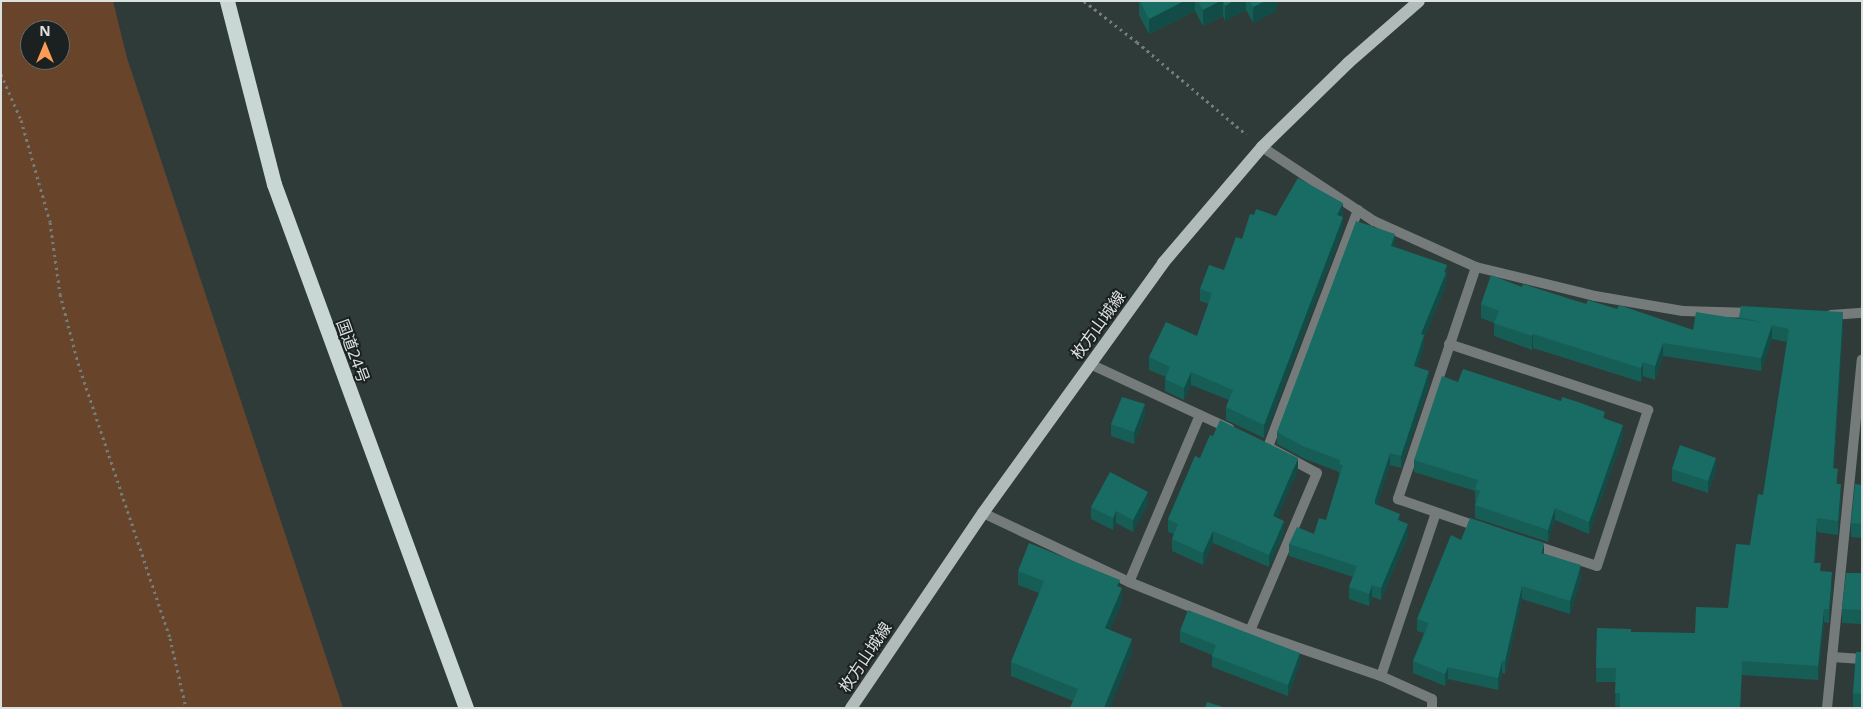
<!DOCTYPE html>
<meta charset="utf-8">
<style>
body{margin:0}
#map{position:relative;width:1863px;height:709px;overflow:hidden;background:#2f3b39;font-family:"Noto Sans","Noto Sans JP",sans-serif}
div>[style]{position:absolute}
.green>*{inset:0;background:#68442b}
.path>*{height:3px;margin-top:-1.5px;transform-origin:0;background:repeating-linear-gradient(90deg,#737d7b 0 2.5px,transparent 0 6.5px)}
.street>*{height:10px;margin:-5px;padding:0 5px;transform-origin:5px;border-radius:5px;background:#757b7a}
.primary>*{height:12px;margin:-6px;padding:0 6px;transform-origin:6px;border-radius:6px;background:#b1bcba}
.highway>*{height:15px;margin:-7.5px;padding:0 7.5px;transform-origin:7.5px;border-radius:7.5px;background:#c8d6d4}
.wall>*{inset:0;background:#165d56}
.shaded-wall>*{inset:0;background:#124c46}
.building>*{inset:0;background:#196c64}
span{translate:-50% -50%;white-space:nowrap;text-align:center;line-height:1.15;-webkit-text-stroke:4px #1b2020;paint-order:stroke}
.street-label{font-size:16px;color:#dae1df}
.frame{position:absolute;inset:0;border:2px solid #dae1df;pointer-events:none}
.north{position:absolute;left:20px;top:20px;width:50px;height:50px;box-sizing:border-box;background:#1b2020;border:1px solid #676d6c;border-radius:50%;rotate:0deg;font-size:14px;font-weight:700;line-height:20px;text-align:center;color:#dae1df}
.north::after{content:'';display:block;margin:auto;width:18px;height:22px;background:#fd9c56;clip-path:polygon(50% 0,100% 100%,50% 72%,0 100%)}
</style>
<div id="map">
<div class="green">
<i style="clip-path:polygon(evenodd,1px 1px,113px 1px,127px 58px,343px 708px,1px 708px,1px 1px,30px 30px,60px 30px,60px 60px,30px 60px,30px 30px)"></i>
</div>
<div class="path">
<i style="left:1084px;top:1px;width:67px;rotate:37.7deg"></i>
<i style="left:1137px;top:42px;width:143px;rotate:40.2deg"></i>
<i style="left:1px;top:74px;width:50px;rotate:66.5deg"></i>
<i style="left:21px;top:120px;width:106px;rotate:74.1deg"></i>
<i style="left:50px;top:222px;width:73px;rotate:82.1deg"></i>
<i style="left:60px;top:294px;width:71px;rotate:75.4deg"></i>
<i style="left:78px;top:363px;width:290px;rotate:71.5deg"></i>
<i style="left:170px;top:638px;width:72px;rotate:77.1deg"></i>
</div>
<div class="street">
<i style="left:1262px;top:147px;width:134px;rotate:33.5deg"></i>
<i style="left:1374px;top:221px;width:112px;rotate:24.3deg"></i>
<i style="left:1476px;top:267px;width:122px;rotate:13.7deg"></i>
<i style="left:1595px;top:296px;width:89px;rotate:9.7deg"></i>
<i style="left:1683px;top:311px;width:69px;rotate:1.7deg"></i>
<i style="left:1358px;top:210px;width:254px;rotate:110.8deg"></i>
<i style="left:1268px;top:447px;width:55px;rotate:28deg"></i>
<i style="left:1317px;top:473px;width:172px;rotate:113deg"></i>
<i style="left:1250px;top:631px;width:139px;rotate:19deg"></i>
<i style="left:1381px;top:676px;width:56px;rotate:24.3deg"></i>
<i style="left:1432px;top:699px;width:9px;rotate:90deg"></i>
<i style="left:1476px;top:267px;width:245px;rotate:108.6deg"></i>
<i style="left:1398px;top:499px;width:86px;rotate:19.1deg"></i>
<i style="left:1831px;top:315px;width:31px;rotate:-4deg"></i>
<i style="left:1449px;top:344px;width:210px;rotate:18.3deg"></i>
<i style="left:1648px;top:410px;width:164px;rotate:108.1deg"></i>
<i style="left:1597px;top:566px;width:70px;rotate:-161.6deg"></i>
<i style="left:1090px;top:364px;width:154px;rotate:24.9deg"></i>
<i style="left:1200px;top:415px;width:181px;rotate:113deg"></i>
<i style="left:1129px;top:582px;width:131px;rotate:22deg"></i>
<i style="left:983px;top:513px;width:161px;rotate:25.3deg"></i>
<i style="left:1832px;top:657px;width:30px;rotate:4deg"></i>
<i style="left:1381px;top:676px;width:172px;rotate:-71.4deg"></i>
<i style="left:1827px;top:708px;width:350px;rotate:-84.3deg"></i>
</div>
<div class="primary">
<i style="left:851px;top:708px;width:235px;rotate:-55.9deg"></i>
<i style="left:983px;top:513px;width:308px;rotate:-54.2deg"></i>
<i style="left:1163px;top:263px;width:153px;rotate:-49.5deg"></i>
<i style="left:1262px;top:147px;width:120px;rotate:-44.3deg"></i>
<i style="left:1348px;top:63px;width:94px;rotate:-41.1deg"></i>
</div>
<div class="highway">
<i style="left:227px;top:1px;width:189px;rotate:75.6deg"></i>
<i style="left:274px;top:184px;width:558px;rotate:69.88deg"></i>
</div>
<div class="wall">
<i style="clip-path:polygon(1139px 1px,1277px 1px,1276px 11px,1253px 23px,1246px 10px,1225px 21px,1223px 16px,1203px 26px,1195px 11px,1149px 34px,1139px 15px)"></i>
<i style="clip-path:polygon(1254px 215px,1276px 216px,1343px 216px,1342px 217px,1343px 229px,1264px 438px,1226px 420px,1226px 407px,1229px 400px,1191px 385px,1184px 400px,1165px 391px,1165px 379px,1166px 377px,1149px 370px,1149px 357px,1197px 336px,1209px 304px,1200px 301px,1200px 289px,1224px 270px,1242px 239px)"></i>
<i style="clip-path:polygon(1395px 246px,1395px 247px,1447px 265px,1446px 285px,1424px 339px,1424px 347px,1417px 367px,1429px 384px,1401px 468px,1390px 465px,1377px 505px,1400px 521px,1408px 536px,1381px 600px,1372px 597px,1369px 606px,1349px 599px,1349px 587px,1353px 577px,1289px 556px,1289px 544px,1314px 534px,1326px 520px,1339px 476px,1339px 472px,1303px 458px,1277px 444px,1277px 432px)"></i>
<i style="clip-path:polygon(1522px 287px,1586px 304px,1617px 309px,1693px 330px,1739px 319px,1739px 317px,1843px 326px,1834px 468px,1841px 498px,1838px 535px,1817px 532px,1815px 563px,1832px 586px,1829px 623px,1824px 622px,1818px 680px,1742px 675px,1740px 708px,1620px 708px,1620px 707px,1615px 706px,1616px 682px,1596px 682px,1597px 628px,1631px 632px,1695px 633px,1728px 608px,1750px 545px,1763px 495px,1787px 342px,1772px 339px,1761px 371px,1663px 356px,1655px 380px,1643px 376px,1641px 382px,1533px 348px,1532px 350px,1494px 336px,1494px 323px,1481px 318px,1481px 304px)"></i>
<i style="clip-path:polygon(1458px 382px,1605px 418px,1623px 437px,1589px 534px,1555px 520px,1548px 542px,1475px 518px,1475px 505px,1476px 501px,1475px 501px,1475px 491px,1414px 472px,1414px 460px)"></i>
<i style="clip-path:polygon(1145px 416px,1134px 444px,1111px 436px,1111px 424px)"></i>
<i style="clip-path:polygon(1200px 458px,1298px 470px,1277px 518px,1284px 533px,1269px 567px,1213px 543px,1203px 565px,1172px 551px,1172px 539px,1174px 534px,1168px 532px,1168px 519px)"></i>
<i style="clip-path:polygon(1672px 469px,1716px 470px,1708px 493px,1672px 481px)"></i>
<i style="clip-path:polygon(1862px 485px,1862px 538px,1851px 537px,1851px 523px)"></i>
<i style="clip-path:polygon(1148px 504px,1133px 532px,1116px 523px,1113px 530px,1091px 519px,1091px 507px)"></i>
<i style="clip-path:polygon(1461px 540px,1544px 554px,1581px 578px,1570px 614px,1522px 599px,1505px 674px,1502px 673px,1498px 690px,1448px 679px,1445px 686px,1413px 673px,1413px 661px,1424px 633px,1417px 631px,1417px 619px)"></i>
<i style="clip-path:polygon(1018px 571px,1120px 587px,1122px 602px,1110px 630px,1132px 653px,1073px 701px,1011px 676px,1011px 662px,1039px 593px,1018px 585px)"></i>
<i style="clip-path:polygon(1862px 573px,1862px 624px,1842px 623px,1842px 609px)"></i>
<i style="clip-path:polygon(1180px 631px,1300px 664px,1288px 696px,1212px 667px,1212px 655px,1180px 642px)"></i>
<i style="clip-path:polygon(1862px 652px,1862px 708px,1853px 707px,1853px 693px)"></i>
</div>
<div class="shaded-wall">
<i style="clip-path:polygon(1184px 1px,1195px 1px,1195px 11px,1149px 34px,1149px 19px)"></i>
<i style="clip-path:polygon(1220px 1px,1223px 1px,1223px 16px,1203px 26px,1203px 10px)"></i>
<i style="clip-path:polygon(1233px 1px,1246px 1px,1246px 10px,1225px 21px,1225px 6px)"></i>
<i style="clip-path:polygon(1265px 1px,1277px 1px,1276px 11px,1253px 23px,1253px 7px)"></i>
<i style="clip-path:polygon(1343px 203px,1343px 216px,1337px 227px,1337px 215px)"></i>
<i style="clip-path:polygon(1343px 217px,1343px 229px,1264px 438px,1264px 425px)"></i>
<i style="clip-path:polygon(1395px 234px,1395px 246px,1391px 258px,1391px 246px)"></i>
<i style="clip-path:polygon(1447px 265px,1446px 285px,1424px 339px,1424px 347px,1414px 378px,1414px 366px,1421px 334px)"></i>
<i style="clip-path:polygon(1843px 312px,1843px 326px,1833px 481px,1833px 468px)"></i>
<i style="clip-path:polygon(1772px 325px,1772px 339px,1761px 371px,1761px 358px)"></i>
<i style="clip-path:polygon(1533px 334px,1533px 348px,1532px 350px,1532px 336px)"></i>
<i style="clip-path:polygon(1663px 343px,1663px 356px,1655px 380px,1655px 366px)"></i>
<i style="clip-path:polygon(1643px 362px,1643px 376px,1641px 382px,1641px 368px)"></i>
<i style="clip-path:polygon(1429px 371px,1429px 384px,1401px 468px,1401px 456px)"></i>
<i style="clip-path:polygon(1191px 372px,1191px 385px,1184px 400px,1184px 388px)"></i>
<i style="clip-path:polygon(1145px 404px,1145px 416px,1134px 444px,1134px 432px)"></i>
<i style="clip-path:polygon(1623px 425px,1623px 437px,1589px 534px,1589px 522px)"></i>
<i style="clip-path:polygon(1390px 453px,1390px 465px,1375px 512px,1375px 500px)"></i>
<i style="clip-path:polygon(1298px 458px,1298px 470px,1273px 529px,1273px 516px)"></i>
<i style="clip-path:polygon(1716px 458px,1716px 470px,1708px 493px,1708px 481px)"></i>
<i style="clip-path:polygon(1841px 484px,1841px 498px,1838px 535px,1838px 521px)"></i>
<i style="clip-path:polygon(1148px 492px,1148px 504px,1133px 532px,1133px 520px)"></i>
<i style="clip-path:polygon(1555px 508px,1555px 520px,1548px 542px,1548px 530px)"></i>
<i style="clip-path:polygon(1116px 511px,1116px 523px,1113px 530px,1113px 518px)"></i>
<i style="clip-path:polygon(1817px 518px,1817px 532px,1814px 576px,1814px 563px)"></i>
<i style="clip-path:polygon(1284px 521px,1284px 533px,1269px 567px,1269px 555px)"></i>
<i style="clip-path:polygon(1408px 524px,1408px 536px,1381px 600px,1381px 588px)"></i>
<i style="clip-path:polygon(1213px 531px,1213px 543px,1203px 565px,1203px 553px)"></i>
<i style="clip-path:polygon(1544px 543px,1544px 555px,1541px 553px)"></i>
<i style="clip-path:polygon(1581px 565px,1581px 578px,1570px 614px,1570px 601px)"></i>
<i style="clip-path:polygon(1832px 572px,1832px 586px,1829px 623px,1829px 609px)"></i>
<i style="clip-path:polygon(1120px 580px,1120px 593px,1122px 588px,1122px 602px,1105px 642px,1105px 628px)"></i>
<i style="clip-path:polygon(1372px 585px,1372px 597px,1369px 606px,1369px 594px)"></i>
<i style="clip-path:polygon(1522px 586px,1522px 599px,1505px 674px,1505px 661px)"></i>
<i style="clip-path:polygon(1824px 609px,1824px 622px,1818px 680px,1818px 666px)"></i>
<i style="clip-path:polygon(1132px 639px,1132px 653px,1110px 708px,1104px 708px)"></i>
<i style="clip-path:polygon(1300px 653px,1300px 664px,1288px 696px,1288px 685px)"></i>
<i style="clip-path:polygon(1502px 661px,1502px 673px,1498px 690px,1498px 678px)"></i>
<i style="clip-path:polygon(1448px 667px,1448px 679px,1445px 686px,1445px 674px)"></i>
</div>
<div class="building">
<i style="clip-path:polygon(1140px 1px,1184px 1px,1149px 19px)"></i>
<i style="clip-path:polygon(1198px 1px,1220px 1px,1203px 10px)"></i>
<i style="clip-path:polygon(1223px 1px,1233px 1px,1225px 6px)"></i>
<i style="clip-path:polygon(1250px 1px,1265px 1px,1253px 7px)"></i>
<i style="clip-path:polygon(1298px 178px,1343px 203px,1337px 215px,1343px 217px,1264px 425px,1226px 407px,1233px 390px,1191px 372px,1184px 388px,1165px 379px,1170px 367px,1149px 357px,1166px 322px,1197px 336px,1212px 293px,1200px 289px,1209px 265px,1224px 270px,1236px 237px,1242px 239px,1250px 214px,1254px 215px,1256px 209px,1276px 216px)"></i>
<i style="clip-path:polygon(1356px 221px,1395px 234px,1391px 246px,1447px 265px,1444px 272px,1446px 273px,1421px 334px,1424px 335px,1414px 366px,1429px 371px,1401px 456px,1390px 453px,1375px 500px,1375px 504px,1400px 514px,1398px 520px,1408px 524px,1381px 588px,1372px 585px,1369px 594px,1349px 587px,1357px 566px,1289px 544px,1297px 527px,1314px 534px,1319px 518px,1326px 520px,1343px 465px,1339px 464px,1340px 460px,1303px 446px,1277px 432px)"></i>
<i style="clip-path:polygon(1491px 275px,1522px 287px,1523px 284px,1586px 304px,1588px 300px,1617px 309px,1619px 305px,1693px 330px,1696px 312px,1765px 323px,1739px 317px,1741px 306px,1843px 312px,1833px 468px,1838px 469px,1836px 484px,1841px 484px,1838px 521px,1817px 518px,1814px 563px,1821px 563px,1820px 571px,1832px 572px,1829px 609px,1824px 609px,1818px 666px,1742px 661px,1740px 708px,1620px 708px,1620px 693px,1615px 693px,1616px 668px,1596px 668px,1597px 628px,1631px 629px,1631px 632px,1695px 633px,1696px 607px,1728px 608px,1736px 544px,1750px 545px,1758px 494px,1763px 495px,1789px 329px,1772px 325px,1761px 358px,1663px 343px,1655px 366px,1643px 362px,1641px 368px,1533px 334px,1532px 336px,1494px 323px,1499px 311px,1481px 304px)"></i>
<i style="clip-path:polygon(1463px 369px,1561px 401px,1562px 397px,1578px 402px,1605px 412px,1603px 418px,1623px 425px,1589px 522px,1555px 508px,1548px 530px,1475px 505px,1480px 491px,1475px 489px,1478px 480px,1414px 460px,1442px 376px,1458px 382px)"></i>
<i style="clip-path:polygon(1122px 397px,1145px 404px,1134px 432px,1111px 424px)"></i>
<i style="clip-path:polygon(1220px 420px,1298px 458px,1273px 516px,1284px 521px,1269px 555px,1213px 531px,1203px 553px,1172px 539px,1178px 524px,1168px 519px,1195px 456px,1200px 458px,1210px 435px,1213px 436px)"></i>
<i style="clip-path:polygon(1680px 445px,1716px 458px,1708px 481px,1672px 469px)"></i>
<i style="clip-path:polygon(1110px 472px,1148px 492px,1133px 520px,1116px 511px,1113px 518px,1091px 507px)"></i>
<i style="clip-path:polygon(1855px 484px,1862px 485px,1862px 524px,1851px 523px)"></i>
<i style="clip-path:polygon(1470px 518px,1544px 543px,1541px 553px,1581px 565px,1570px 601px,1522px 586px,1505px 661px,1502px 661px,1498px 678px,1448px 667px,1445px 674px,1413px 661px,1429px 623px,1417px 619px,1451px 535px,1461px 540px)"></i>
<i style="clip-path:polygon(1029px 543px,1120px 580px,1117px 586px,1122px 588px,1105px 628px,1132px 639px,1104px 708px,1070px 708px,1078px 689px,1011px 662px,1044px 581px,1018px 571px)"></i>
<i style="clip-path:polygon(1846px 573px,1862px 573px,1862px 610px,1842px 609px)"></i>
<i style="clip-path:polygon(1188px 610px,1300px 653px,1288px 685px,1212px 656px,1216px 645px,1180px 631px)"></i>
<i style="clip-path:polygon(1856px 652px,1862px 652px,1862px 694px,1853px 693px)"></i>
<i style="clip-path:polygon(1207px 702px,1226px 708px,1205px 708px)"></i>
</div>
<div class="street-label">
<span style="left:1098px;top:325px;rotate:-54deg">枚方山城線</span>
<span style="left:353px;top:351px;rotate:70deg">国道24号</span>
<span style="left:865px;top:657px;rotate:-56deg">枚方山城線</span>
</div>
<div class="frame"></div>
<div class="north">N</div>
</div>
